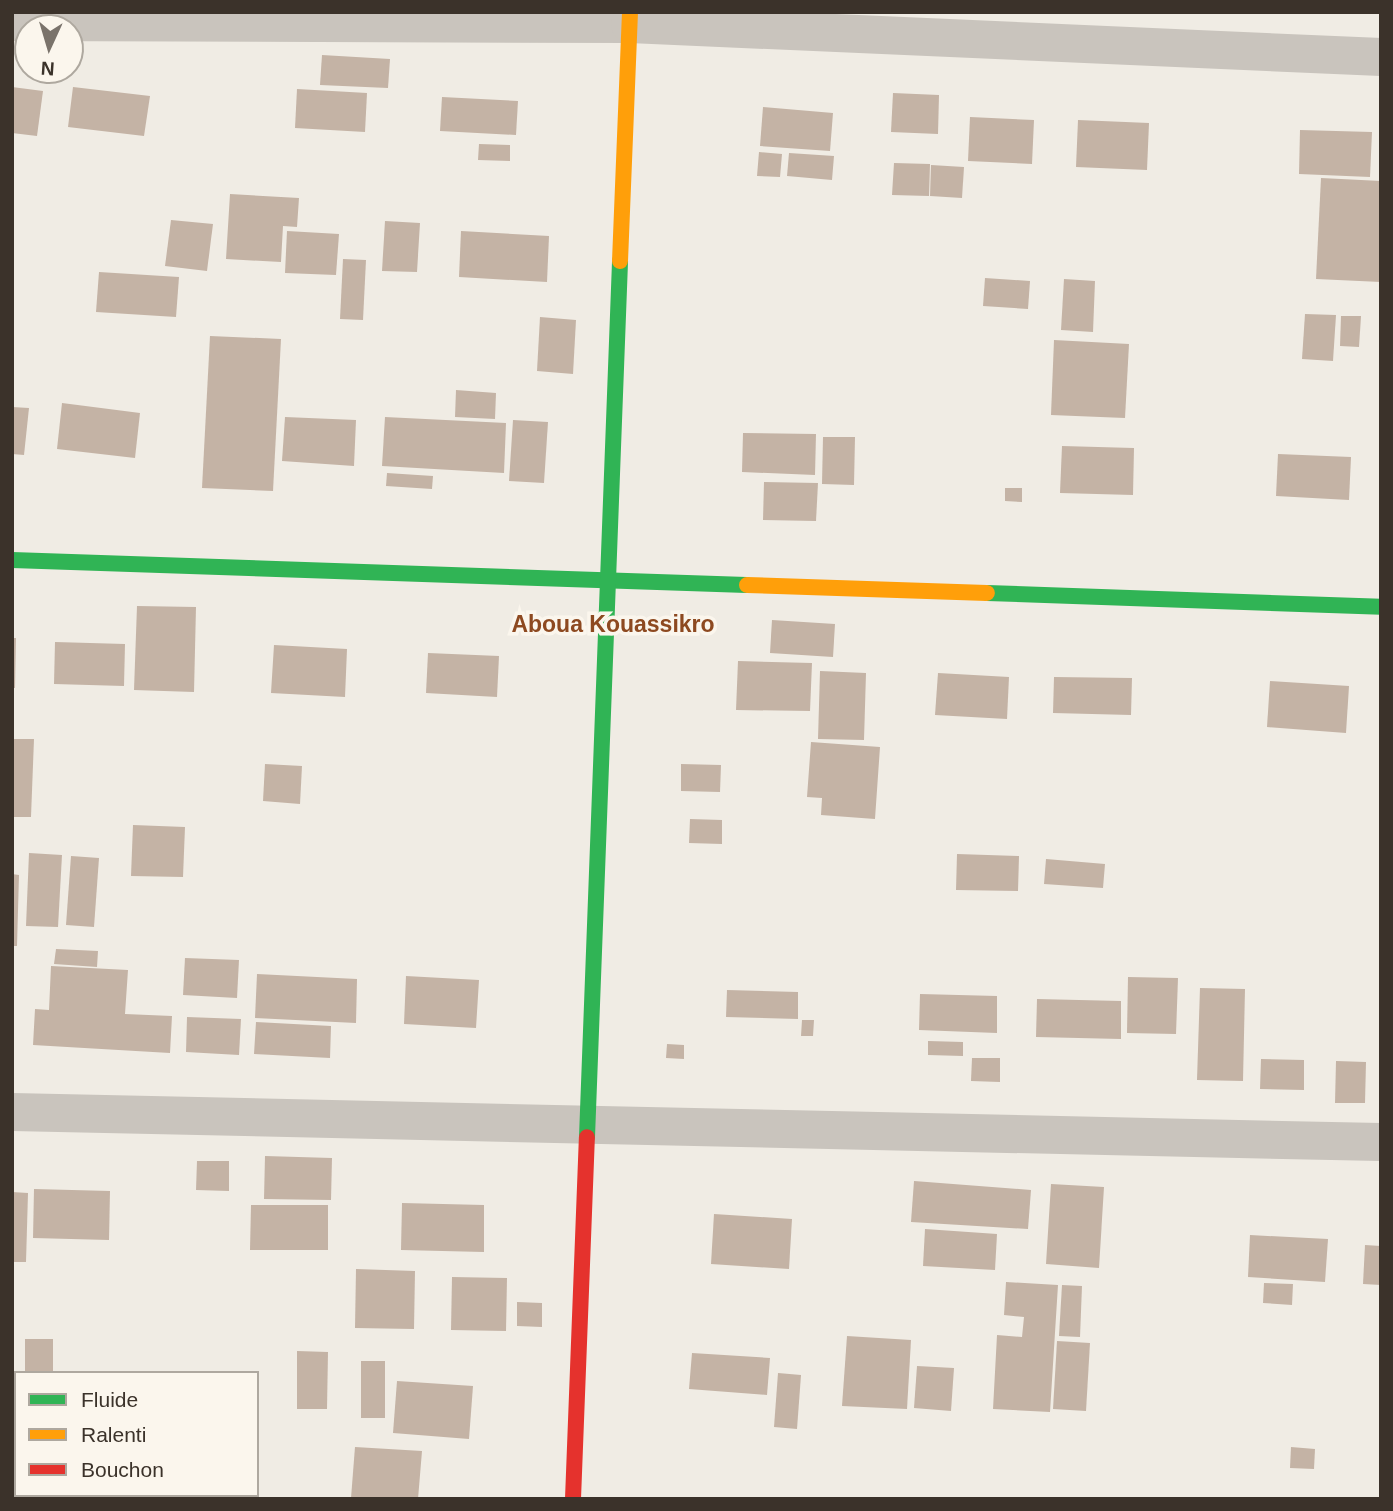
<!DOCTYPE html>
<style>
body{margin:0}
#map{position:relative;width:1393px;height:1511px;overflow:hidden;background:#f0ece4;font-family:Helvetica,sans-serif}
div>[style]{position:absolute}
.building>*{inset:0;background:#c4b3a5}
.street>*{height:38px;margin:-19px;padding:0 19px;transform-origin:19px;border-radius:19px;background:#c9c4bd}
.fast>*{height:16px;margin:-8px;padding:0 8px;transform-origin:8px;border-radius:8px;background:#30b455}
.slow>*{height:16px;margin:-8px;padding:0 8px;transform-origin:8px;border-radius:8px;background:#ff9f0a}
.jam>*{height:16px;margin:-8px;padding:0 8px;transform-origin:8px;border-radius:8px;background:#e5322d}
span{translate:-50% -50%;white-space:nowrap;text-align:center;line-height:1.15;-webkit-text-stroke:7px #fbf6ed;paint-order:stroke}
.quarter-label{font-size:23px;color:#8d4920;font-weight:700}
.frame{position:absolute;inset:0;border:14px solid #3b322a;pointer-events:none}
.legend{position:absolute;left:14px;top:1371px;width:245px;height:126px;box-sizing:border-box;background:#fbf6ed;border:2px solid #aea89f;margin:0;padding:9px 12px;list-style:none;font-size:21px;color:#3b322a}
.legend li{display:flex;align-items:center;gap:14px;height:35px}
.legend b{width:35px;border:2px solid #aea89f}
.north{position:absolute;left:14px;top:14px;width:70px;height:70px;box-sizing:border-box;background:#fbf6ed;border:2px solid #aea89f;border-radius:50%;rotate:184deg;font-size:19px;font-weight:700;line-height:28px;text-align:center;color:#3b322a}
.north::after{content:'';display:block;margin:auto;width:24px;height:32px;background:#7a736b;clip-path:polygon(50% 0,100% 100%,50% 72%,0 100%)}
</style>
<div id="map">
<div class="building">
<i style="clip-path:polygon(322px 55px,390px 59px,388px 88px,320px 85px)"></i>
<i style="clip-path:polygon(12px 87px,43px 91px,37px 136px,12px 133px)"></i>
<i style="clip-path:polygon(73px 87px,150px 96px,144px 136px,68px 127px)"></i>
<i style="clip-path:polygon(297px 89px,367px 93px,365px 132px,295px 128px)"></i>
<i style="clip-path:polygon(893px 93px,939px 95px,938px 134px,891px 132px)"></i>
<i style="clip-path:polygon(442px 97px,518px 101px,516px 135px,440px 131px)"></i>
<i style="clip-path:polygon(763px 107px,833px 113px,830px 151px,760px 146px)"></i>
<i style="clip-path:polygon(970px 117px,1034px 120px,1032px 164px,968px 161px)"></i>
<i style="clip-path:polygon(1078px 120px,1149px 123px,1147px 170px,1076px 167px)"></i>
<i style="clip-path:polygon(1300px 130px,1372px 132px,1370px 177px,1299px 174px)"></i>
<i style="clip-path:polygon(479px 144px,510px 145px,510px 161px,478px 160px)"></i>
<i style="clip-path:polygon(759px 152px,782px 154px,780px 177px,757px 176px)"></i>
<i style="clip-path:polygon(789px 153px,834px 156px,832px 180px,787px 176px)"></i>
<i style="clip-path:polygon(894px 163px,930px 164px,929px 196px,892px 195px)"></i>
<i style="clip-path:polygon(931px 165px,964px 167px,962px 198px,930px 196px)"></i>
<i style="clip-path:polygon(1321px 178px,1381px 181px,1381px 282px,1316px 279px)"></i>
<i style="clip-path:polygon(230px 194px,299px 198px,297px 227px,283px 226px,281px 262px,226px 259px)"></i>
<i style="clip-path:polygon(171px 220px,213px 224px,207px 271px,165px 266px)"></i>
<i style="clip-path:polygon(385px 221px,420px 223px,417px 272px,382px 271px)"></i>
<i style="clip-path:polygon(287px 231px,339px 234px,336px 275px,285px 273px)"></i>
<i style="clip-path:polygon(461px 231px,549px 236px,547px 282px,459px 277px)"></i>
<i style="clip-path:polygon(343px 259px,366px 260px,363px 320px,340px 319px)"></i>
<i style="clip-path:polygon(99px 272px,179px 277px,176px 317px,96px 312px)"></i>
<i style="clip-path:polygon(985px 278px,1030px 281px,1028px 309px,983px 306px)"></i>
<i style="clip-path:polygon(1064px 279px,1095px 281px,1093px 332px,1061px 330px)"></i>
<i style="clip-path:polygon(1305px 314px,1336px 315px,1333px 361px,1302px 359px)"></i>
<i style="clip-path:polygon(1341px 316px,1361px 316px,1359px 347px,1340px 346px)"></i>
<i style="clip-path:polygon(540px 317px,576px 320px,573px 374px,537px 371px)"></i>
<i style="clip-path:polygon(210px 336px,281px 339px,273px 491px,202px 488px)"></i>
<i style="clip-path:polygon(1054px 340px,1129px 344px,1125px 418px,1051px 415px)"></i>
<i style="clip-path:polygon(456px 390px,496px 393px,495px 419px,455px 417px)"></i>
<i style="clip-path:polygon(62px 403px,140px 413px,135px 458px,57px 449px)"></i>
<i style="clip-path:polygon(12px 407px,29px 408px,24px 455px,12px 454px)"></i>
<i style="clip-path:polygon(285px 417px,356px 420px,354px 466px,282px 461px)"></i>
<i style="clip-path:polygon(385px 417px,506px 423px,504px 473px,382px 466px)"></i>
<i style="clip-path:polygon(513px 420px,548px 422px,544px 483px,509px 481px)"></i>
<i style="clip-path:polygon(743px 433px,816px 434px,815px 475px,742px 472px)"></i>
<i style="clip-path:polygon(823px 437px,855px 437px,854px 485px,822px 484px)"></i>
<i style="clip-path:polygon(1062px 446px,1134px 448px,1133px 495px,1060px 493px)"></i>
<i style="clip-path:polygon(1278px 454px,1351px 457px,1349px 500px,1276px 496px)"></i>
<i style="clip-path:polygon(387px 473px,433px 476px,432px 489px,386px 486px)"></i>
<i style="clip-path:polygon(764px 482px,818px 483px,816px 521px,763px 520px)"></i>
<i style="clip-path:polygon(1005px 488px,1022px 488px,1022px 502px,1005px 501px)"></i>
<i style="clip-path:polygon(137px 606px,196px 607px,194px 692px,134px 690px)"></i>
<i style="clip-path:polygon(772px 620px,835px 624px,833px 657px,770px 653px)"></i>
<i style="clip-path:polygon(12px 638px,16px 638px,15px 688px,12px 688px)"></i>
<i style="clip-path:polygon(55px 642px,125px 644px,124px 686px,54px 684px)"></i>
<i style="clip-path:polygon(274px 645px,347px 649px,345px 697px,271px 693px)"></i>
<i style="clip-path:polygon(428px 653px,499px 656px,497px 697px,426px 693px)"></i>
<i style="clip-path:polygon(738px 661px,812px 663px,810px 711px,736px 710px)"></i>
<i style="clip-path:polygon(820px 671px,866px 673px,864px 740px,818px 739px)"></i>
<i style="clip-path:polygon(938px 673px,1009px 677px,1007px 719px,935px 715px)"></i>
<i style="clip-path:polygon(1054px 677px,1132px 678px,1131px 715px,1053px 713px)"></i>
<i style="clip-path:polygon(1270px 681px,1349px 686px,1346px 733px,1267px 727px)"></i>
<i style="clip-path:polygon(12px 739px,34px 739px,31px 817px,12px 817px)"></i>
<i style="clip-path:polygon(811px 742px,880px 747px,875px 819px,821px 815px,822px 798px,807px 797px)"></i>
<i style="clip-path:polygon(265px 764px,302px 766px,300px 804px,263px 801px)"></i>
<i style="clip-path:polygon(681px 764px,721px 765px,720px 792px,681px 791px)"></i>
<i style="clip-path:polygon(690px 819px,722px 820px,722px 844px,689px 843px)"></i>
<i style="clip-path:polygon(133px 825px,185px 827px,183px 877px,131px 876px)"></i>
<i style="clip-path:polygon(29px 853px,62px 855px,58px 927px,26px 926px)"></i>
<i style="clip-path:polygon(957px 854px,1019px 856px,1018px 891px,956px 890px)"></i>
<i style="clip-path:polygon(71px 856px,99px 858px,94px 927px,66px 925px)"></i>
<i style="clip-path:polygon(1046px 859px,1105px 864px,1103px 888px,1044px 884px)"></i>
<i style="clip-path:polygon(12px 874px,19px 875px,17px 946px,12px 946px)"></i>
<i style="clip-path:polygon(56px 949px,98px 951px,97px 967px,54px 964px)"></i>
<i style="clip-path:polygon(185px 958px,239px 960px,237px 998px,183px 995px)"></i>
<i style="clip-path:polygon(51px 966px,128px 970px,125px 1014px,172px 1016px,170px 1053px,33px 1045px,35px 1009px,49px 1010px)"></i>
<i style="clip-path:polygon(257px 974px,357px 979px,356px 1023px,255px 1018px)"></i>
<i style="clip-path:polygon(406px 976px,479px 980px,476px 1028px,404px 1024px)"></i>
<i style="clip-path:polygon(1128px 977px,1178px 978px,1176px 1034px,1127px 1033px)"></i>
<i style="clip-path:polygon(1200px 988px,1245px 989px,1243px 1081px,1197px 1080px)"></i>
<i style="clip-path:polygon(727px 990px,798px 992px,798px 1019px,726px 1017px)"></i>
<i style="clip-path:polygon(920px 994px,997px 996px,997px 1033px,919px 1030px)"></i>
<i style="clip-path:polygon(1037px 999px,1121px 1001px,1121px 1039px,1036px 1037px)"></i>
<i style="clip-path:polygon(187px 1017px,241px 1019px,239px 1055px,186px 1052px)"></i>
<i style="clip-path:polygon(802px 1020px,814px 1020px,813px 1036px,801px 1036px)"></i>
<i style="clip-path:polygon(256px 1022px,331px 1026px,330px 1058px,254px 1054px)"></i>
<i style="clip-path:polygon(928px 1041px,963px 1042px,963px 1056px,928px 1055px)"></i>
<i style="clip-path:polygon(667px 1044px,684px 1045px,684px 1059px,666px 1058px)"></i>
<i style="clip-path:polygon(972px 1058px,1000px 1058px,1000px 1082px,971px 1081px)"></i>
<i style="clip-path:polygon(1261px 1059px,1304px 1060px,1304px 1090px,1260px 1089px)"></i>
<i style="clip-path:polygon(1336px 1061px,1366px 1062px,1365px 1103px,1335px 1103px)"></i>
<i style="clip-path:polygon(265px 1156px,332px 1158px,331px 1200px,264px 1199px)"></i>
<i style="clip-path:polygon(197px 1161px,229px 1161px,229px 1191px,196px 1190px)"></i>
<i style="clip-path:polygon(914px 1181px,1031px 1190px,1028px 1229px,911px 1222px)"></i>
<i style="clip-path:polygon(1051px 1184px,1104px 1187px,1099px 1268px,1046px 1264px)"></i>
<i style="clip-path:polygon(34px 1189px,110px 1191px,109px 1240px,33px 1238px)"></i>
<i style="clip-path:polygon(12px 1192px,28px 1193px,26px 1262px,12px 1262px)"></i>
<i style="clip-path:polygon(402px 1203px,484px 1205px,484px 1252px,401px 1250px)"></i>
<i style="clip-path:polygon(251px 1205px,328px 1205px,328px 1250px,250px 1250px)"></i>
<i style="clip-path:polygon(714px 1214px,792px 1219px,789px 1269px,711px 1264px)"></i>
<i style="clip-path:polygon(925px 1229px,997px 1234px,995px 1270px,923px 1266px)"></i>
<i style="clip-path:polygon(1250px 1235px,1328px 1239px,1325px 1282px,1248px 1277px)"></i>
<i style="clip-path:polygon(1365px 1245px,1381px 1246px,1381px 1285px,1363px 1284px)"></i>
<i style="clip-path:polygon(356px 1269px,415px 1271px,414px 1329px,355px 1328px)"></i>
<i style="clip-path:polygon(452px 1277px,507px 1278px,506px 1331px,451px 1330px)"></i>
<i style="clip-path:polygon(1006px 1282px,1058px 1285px,1050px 1412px,993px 1409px,997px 1335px,1022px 1337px,1024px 1317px,1004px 1315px)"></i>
<i style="clip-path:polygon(1264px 1283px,1293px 1284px,1292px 1305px,1263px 1303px)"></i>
<i style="clip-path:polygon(1062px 1285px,1082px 1286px,1080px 1337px,1059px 1336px)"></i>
<i style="clip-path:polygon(517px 1302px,542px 1303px,542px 1327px,517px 1326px)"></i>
<i style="clip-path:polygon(847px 1336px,911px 1340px,907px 1409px,842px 1406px)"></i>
<i style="clip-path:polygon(25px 1339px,53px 1339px,53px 1373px,25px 1373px)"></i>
<i style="clip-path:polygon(1057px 1341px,1090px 1343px,1086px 1411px,1053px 1409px)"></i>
<i style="clip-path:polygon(297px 1351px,328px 1352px,327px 1409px,297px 1409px)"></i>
<i style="clip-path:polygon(692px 1353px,770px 1358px,767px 1395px,689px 1389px)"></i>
<i style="clip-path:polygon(361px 1361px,385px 1361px,385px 1418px,361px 1418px)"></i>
<i style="clip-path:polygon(917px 1366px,954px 1368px,951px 1411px,914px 1408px)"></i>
<i style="clip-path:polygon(778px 1373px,801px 1375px,797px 1429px,774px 1427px)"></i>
<i style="clip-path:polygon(397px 1381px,473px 1386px,469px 1439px,393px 1433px)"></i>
<i style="clip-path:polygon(355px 1447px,422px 1451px,418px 1499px,351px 1498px)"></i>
<i style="clip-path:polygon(1291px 1447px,1315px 1449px,1314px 1469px,1290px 1468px)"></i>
</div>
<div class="street">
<i style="left:12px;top:22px;width:618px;rotate:0.19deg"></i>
<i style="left:630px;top:24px;width:752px;rotate:2.52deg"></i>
<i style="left:12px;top:1112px;width:1369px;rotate:1.26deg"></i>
</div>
<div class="fast">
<i style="left:12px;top:560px;width:735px;rotate:1.95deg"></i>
<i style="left:987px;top:593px;width:394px;rotate:2deg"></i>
<i style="left:587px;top:1137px;width:877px;rotate:-87.84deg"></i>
</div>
<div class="slow">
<i style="left:620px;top:261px;width:249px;rotate:-87.7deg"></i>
<i style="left:747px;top:585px;width:240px;rotate:1.9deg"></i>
</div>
<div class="jam">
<i style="left:573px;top:1499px;width:362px;rotate:-87.8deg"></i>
</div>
<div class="quarter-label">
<span style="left:613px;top:624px">Aboua Kouassikro</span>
</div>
<div class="frame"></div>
<ul class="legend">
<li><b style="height:9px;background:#30b455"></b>Fluide</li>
<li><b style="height:9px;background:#ff9f0a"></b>Ralenti</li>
<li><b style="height:9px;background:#e5322d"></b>Bouchon</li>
</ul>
<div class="north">N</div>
</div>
